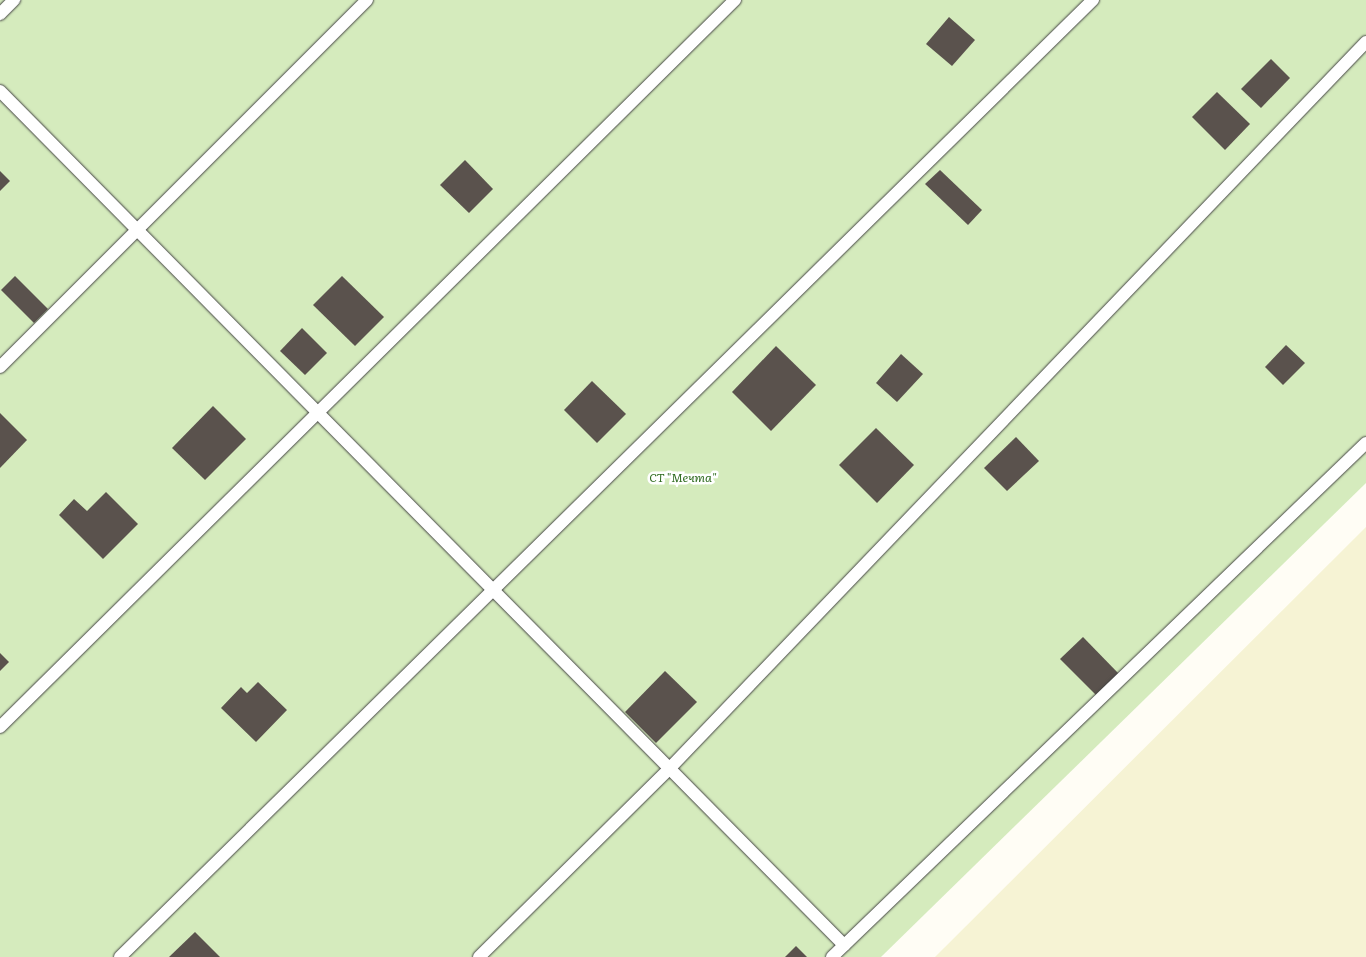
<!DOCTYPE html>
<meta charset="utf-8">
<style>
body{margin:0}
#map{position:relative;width:1366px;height:957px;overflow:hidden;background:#fffdf5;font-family:Literata,serif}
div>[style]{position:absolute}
.farmland>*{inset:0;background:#f6f3d4}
.green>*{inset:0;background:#d5ebbd}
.building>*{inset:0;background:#5a524d}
.roads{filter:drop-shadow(0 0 1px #444) drop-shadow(0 0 1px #444)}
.service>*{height:12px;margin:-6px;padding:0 6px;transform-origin:6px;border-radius:6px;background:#fff}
span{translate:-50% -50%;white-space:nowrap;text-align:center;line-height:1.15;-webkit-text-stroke:5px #fff;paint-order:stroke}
.park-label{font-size:12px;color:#2f6b1f;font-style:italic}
</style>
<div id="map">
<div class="farmland">
<i style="clip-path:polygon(1366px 527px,1366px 957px,935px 957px)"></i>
</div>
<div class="green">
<i style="clip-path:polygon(0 0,1366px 0,1366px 483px,881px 957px,0 957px)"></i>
</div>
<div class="building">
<i style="clip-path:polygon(949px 17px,975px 40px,952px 66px,926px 44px)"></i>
<i style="clip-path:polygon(1271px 59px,1290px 78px,1261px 108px,1241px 89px)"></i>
<i style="clip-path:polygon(1217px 92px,1250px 124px,1225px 150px,1192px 117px)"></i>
<i style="clip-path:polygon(465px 160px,493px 189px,469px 213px,440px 185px)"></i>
<i style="clip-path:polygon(940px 170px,982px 210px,968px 225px,925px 184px)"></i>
<i style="clip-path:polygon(0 171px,10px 181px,0 191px)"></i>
<i style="clip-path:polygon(15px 276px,48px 309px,34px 323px,1px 290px)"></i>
<i style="clip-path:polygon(342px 276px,384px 317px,355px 346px,313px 305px)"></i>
<i style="clip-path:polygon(302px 328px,327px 353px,305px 375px,280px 351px)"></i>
<i style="clip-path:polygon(1286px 345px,1305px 363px,1283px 385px,1265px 367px)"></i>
<i style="clip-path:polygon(776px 346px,816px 385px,771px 431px,732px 392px)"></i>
<i style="clip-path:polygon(901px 354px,923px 374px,897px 402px,876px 383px)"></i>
<i style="clip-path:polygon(592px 381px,626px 414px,597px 443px,564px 410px)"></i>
<i style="clip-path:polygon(213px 406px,246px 439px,205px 480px,172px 448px)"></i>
<i style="clip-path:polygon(0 413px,27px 440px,0 468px)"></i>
<i style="clip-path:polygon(876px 428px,914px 465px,877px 503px,839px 465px)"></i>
<i style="clip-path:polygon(1016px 437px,1039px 461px,1007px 491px,984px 468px)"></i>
<i style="clip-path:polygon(106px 492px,138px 524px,103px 559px,59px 515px,74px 499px,87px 511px)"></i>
<i style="clip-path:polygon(1083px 637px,1119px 674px,1097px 696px,1060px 659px)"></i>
<i style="clip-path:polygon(0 653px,9px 662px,0 671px)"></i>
<i style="clip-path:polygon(665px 671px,697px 702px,656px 743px,625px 712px)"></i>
<i style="clip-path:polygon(258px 682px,287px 710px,256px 742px,221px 708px,241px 687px,247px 693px)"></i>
<i style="clip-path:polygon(195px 932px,220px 957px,169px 957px)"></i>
<i style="clip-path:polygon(796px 946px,807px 957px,785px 957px)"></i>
</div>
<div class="roads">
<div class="service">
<i style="left:0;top:14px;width:20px;rotate:-45deg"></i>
<i style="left:0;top:91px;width:1201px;rotate:45.34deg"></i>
<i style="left:0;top:367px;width:519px;rotate:-45deg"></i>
<i style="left:0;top:727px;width:1034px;rotate:-44.69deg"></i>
<i style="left:120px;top:957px;width:1365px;rotate:-44.53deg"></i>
<i style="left:479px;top:957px;width:267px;rotate:-44.7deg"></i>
<i style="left:669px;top:769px;width:1007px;rotate:-46.21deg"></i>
<i style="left:832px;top:957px;width:741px;rotate:-43.91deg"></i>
</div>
</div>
<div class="park-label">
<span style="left:683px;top:478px">СТ "Мечта"</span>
</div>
</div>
